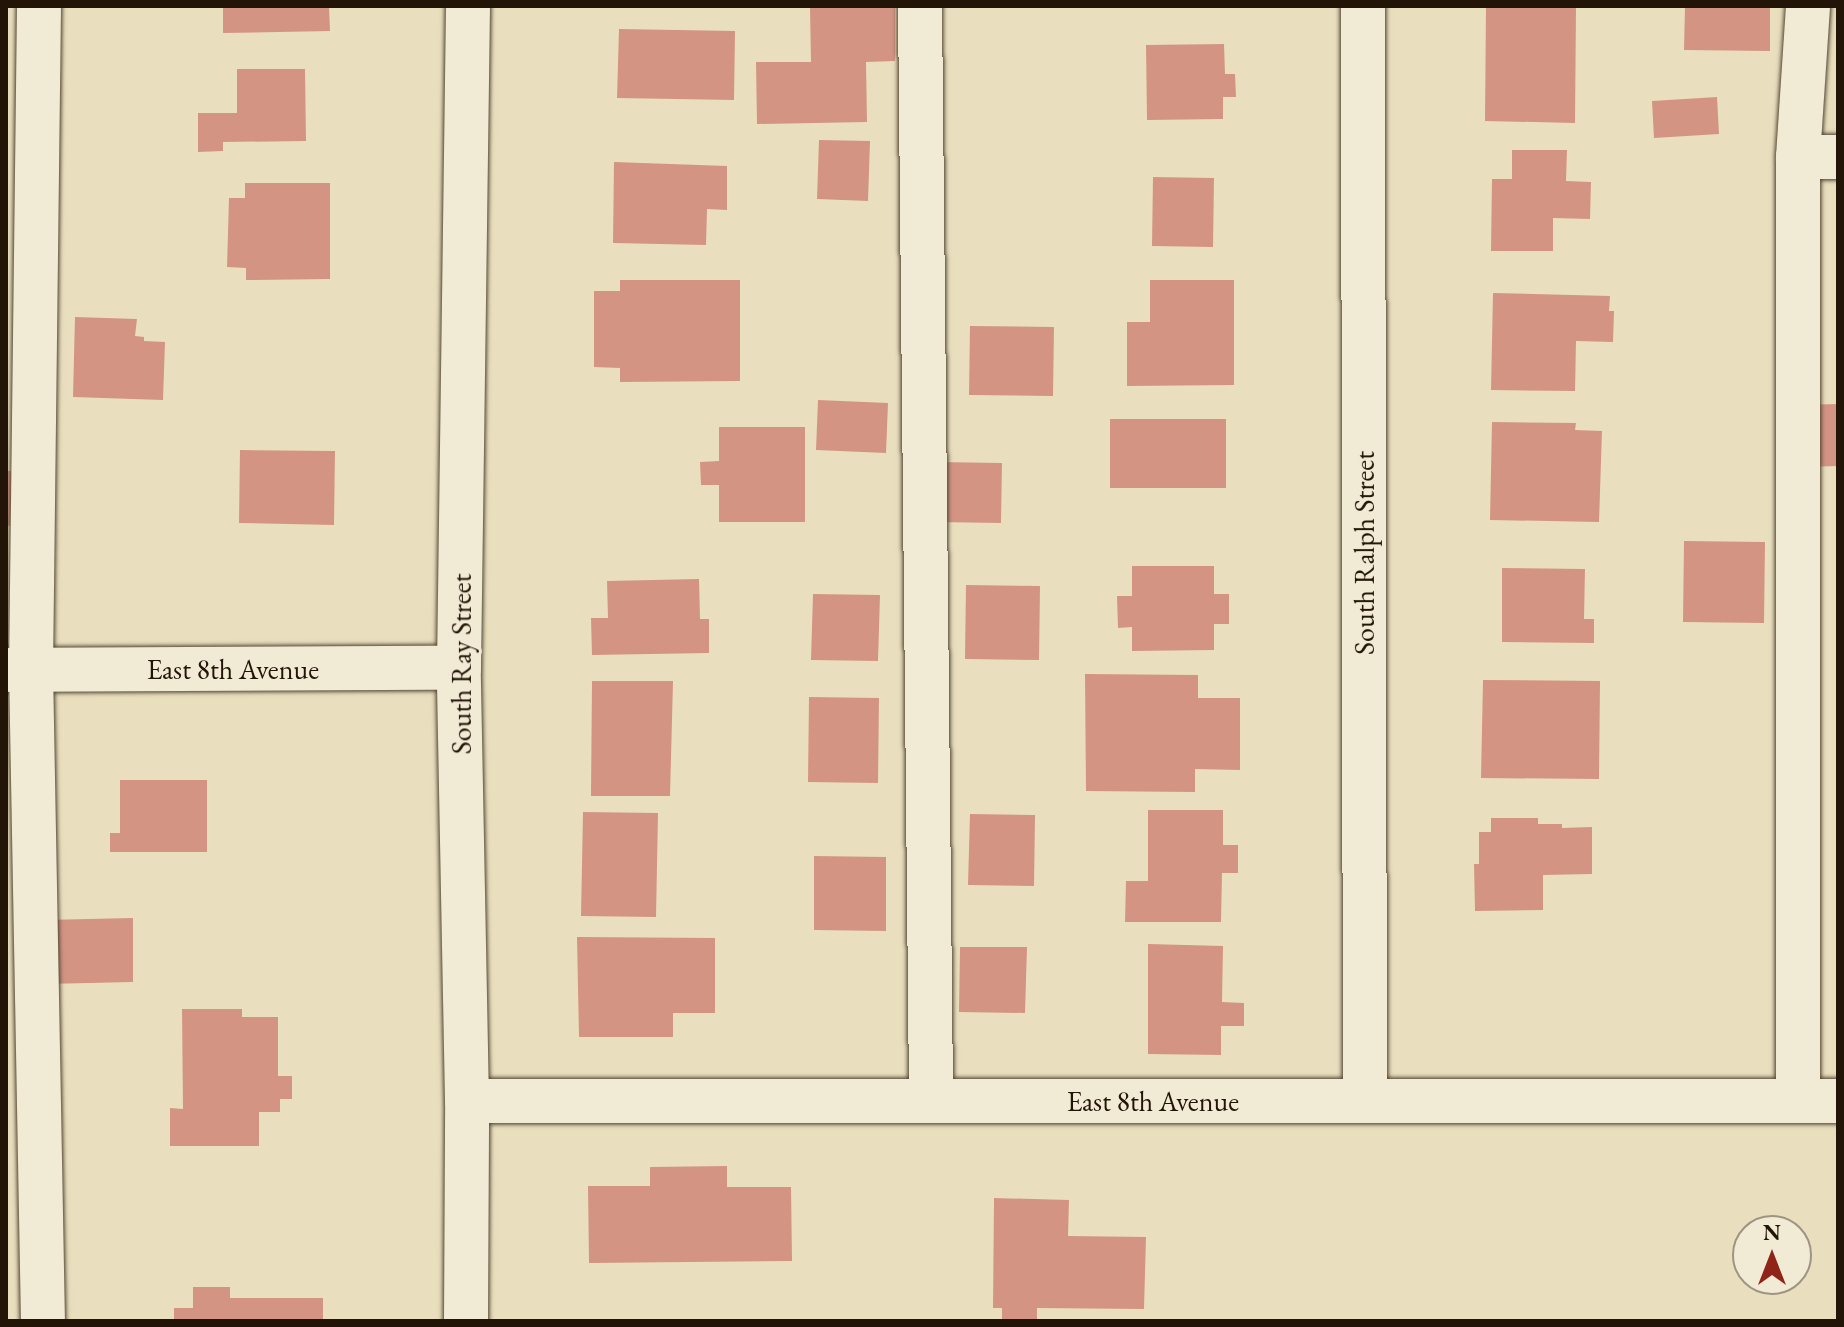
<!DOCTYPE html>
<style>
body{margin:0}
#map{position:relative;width:1844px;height:1327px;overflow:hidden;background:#e9dfbe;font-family:"EB Garamond",serif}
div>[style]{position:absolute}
.building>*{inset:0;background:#d49483}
.roads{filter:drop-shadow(0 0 2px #544734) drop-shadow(0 0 2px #544734)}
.minor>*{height:44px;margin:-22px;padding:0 22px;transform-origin:22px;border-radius:22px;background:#f1ead5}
span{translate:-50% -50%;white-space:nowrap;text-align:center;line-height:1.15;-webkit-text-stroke:6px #f1ead5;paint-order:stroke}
.street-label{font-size:28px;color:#221406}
.frame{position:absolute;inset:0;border:8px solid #221406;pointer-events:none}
.north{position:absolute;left:1732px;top:1215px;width:80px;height:80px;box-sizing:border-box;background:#f1ead5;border:2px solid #9e9482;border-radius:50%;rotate:0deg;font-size:22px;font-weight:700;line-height:32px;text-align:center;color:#221406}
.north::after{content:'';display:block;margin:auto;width:28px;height:36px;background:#8f2418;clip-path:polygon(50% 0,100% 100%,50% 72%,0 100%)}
</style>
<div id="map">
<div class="building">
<i style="clip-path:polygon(223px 6px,329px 6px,330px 31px,223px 33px)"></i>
<i style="clip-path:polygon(1486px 6px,1576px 6px,1575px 123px,1485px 121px)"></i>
<i style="clip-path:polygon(1685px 6px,1770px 6px,1770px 51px,1684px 50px)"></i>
<i style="clip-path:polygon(895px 7px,895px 61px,866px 62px,867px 122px,757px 124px,756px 62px,811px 62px,810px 8px)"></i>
<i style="clip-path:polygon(619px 29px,735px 31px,734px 100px,617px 98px)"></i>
<i style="clip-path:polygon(1224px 44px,1225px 74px,1235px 74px,1236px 97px,1223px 97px,1223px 119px,1147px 120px,1146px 45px)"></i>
<i style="clip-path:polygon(237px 69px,305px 69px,306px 141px,223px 142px,223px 151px,198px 152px,198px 113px,237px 113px)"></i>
<i style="clip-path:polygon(1717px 97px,1719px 134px,1654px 138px,1652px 101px)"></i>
<i style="clip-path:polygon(819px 140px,870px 141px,868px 201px,817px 199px)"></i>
<i style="clip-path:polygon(1512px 150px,1567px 150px,1566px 181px,1591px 182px,1590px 219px,1553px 218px,1553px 251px,1491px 251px,1492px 179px,1512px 179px)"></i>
<i style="clip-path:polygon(614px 162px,727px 166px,727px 210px,707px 209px,706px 245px,613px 243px)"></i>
<i style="clip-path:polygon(1153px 177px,1214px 178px,1213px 247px,1152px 246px)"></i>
<i style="clip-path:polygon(245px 183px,330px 183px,330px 279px,246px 280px,246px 268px,227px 267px,229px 198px,245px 198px)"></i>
<i style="clip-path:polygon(620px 280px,740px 280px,740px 381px,620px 382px,620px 368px,594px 367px,594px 291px,620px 291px)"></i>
<i style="clip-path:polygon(1150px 280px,1234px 280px,1234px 385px,1127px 386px,1127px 322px,1150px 322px)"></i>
<i style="clip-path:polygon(1493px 293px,1610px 296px,1609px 311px,1614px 311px,1613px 342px,1576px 341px,1575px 391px,1491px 390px)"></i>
<i style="clip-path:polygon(75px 317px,137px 319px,135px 336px,144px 337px,144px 341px,165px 342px,163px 400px,73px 397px)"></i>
<i style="clip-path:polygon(970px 326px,1054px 327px,1053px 396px,969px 395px)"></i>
<i style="clip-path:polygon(818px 400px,888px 403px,886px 453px,816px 450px)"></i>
<i style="clip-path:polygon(1838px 404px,1838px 466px,1803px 467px,1801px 405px)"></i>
<i style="clip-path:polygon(1110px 419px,1226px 419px,1226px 488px,1110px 488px)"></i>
<i style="clip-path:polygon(1492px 422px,1576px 423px,1575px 430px,1602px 431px,1599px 522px,1490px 520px)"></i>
<i style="clip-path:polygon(719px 427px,805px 427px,805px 522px,719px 522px,719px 485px,701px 485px,700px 462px,719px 461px)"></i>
<i style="clip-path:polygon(240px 450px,335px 451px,334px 525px,239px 523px)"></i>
<i style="clip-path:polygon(937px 462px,1002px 463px,1001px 523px,936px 522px)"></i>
<i style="clip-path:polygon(6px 471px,12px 471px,10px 526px,6px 525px)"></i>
<i style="clip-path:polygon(1684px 541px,1765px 542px,1764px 623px,1683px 622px)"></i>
<i style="clip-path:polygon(1132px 566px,1214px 566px,1214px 594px,1229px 594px,1229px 624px,1214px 624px,1214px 650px,1132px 651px,1132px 627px,1118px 628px,1117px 596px,1132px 596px)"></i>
<i style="clip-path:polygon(1502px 568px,1585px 569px,1584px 619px,1594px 619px,1594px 643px,1502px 642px)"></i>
<i style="clip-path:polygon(699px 579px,700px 619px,709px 619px,709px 653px,592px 655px,591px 618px,608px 618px,607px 581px)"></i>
<i style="clip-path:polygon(966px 585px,1040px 586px,1039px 660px,965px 659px)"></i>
<i style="clip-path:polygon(813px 594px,880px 595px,878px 661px,811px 660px)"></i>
<i style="clip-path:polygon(1085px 674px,1198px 675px,1198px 698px,1240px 698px,1240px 770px,1195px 769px,1195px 792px,1086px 791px)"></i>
<i style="clip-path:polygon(1483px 680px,1600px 681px,1599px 779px,1481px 778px)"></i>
<i style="clip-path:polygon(592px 681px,673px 681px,670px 796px,591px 796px)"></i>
<i style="clip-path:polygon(809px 697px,879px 698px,878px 783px,808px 782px)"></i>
<i style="clip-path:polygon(120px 780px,207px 780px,207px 852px,110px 852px,110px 833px,120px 833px)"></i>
<i style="clip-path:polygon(1148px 810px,1223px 810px,1223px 845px,1238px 845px,1238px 873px,1222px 873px,1221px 922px,1125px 922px,1126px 881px,1148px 881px)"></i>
<i style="clip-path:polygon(583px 812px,658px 813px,656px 917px,581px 916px)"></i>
<i style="clip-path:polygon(970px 814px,1035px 815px,1034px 886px,968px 885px)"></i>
<i style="clip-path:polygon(1491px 818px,1538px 818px,1538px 824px,1562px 824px,1562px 828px,1592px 827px,1592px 874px,1543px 875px,1543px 910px,1475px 911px,1474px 864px,1479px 864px,1479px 832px,1491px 832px)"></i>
<i style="clip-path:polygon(814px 856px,886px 857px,886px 931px,814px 930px)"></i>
<i style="clip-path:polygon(133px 918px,133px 982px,45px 984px,44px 920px)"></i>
<i style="clip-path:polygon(577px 937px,715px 938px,715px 1013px,673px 1013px,673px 1037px,579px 1037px)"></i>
<i style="clip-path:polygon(1148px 944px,1223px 946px,1222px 1002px,1244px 1003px,1244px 1026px,1221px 1026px,1221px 1055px,1148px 1054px)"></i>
<i style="clip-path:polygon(960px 947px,1027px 947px,1025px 1013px,959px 1012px)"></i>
<i style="clip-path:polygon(182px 1009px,242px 1009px,242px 1017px,278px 1017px,278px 1076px,292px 1076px,292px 1099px,280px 1099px,280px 1112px,259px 1112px,259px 1146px,170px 1146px,170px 1108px,183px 1109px)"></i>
<i style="clip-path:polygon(727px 1166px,727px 1187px,791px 1187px,792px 1261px,589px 1263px,588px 1186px,650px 1186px,650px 1167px)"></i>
<i style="clip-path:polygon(994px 1198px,1069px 1200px,1068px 1236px,1146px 1237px,1144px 1309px,1037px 1308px,1037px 1321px,1002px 1321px,1002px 1308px,993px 1308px)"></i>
<i style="clip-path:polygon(193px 1287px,230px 1287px,230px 1298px,323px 1298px,323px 1321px,174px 1321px,174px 1308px,193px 1308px)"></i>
</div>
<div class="roads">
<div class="minor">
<i style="left:39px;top:6px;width:663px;rotate:90.69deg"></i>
<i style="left:31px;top:669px;width:652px;rotate:88.95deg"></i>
<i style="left:920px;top:6px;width:1095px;rotate:89.42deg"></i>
<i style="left:1363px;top:6px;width:1094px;rotate:89.9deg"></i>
<i style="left:1798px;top:157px;width:151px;rotate:-86.2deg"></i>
<i style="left:6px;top:670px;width:453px;rotate:-0.3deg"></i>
<i style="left:1798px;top:1100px;width:943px;rotate:-90deg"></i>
<i style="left:1798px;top:157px;width:40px"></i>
<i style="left:467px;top:1101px;width:1371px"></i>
<i style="left:466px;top:1321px;width:220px;rotate:-89.7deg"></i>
<i style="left:467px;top:1101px;width:433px;rotate:-91.1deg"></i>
<i style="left:459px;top:668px;width:662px;rotate:-89.22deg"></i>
</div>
</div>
<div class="street-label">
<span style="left:1364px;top:553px;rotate:-90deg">South Ralph Street</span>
<span style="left:461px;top:664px;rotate:-90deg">South Ray Street</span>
<span style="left:233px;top:669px">East 8th Avenue</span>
<span style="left:1153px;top:1101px">East 8th Avenue</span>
</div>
<div class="frame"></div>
<div class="north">N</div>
</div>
